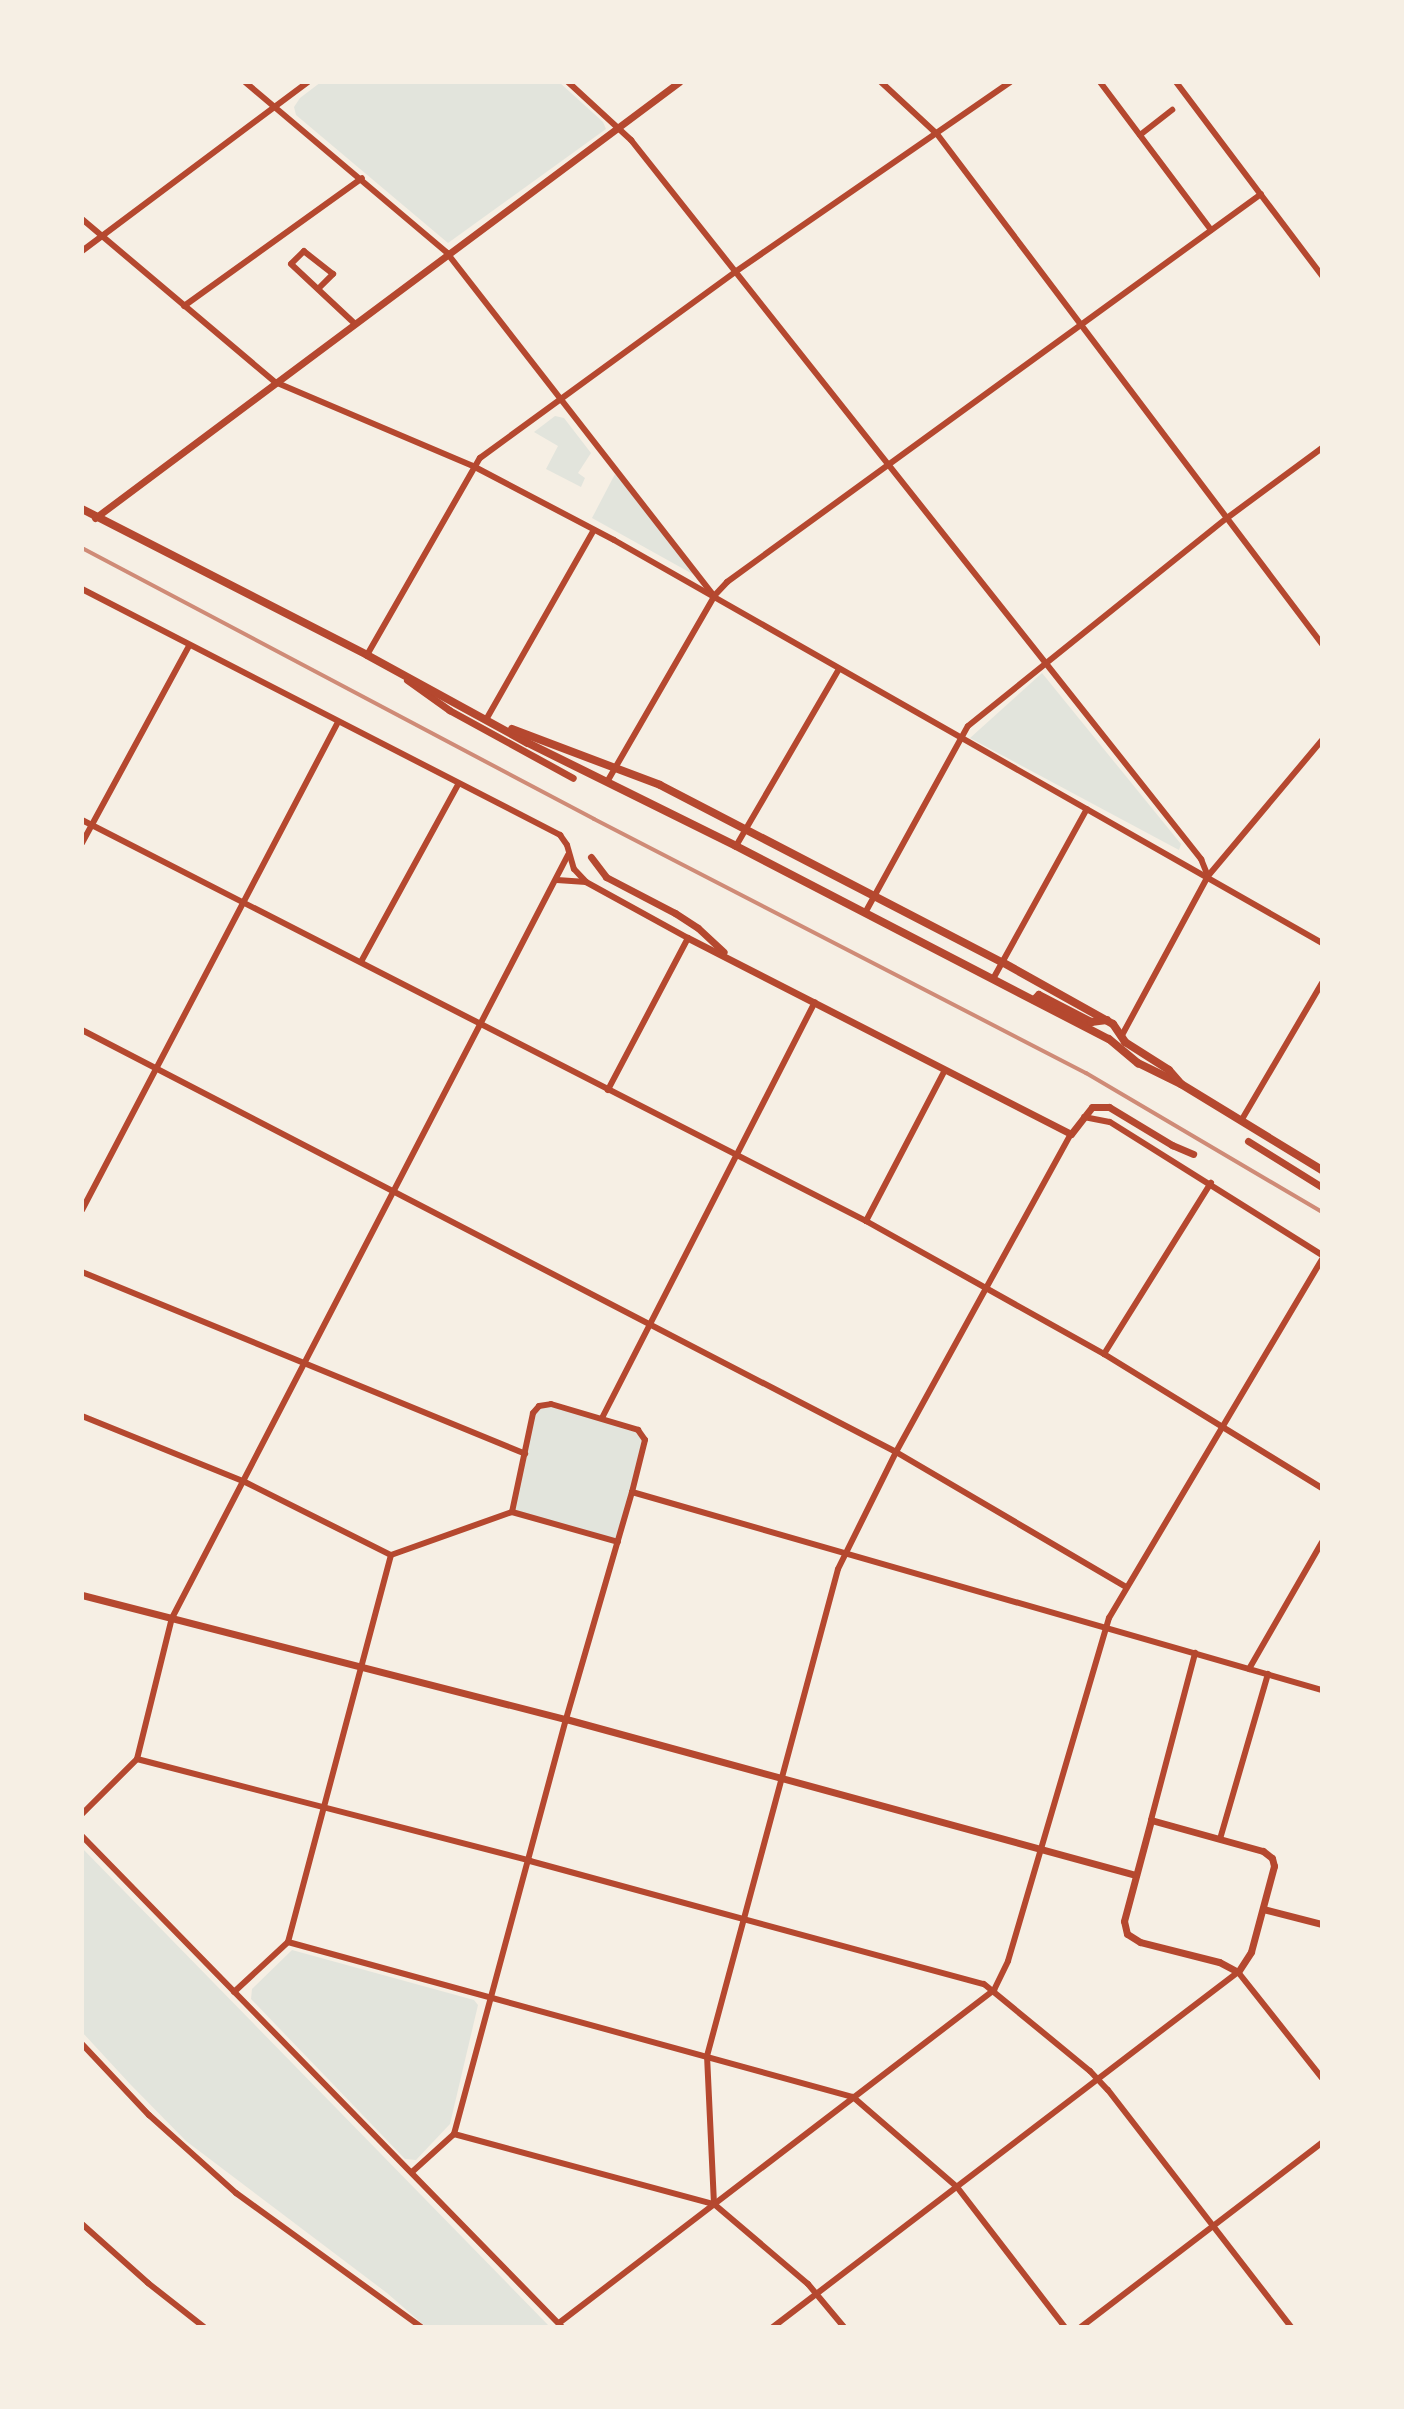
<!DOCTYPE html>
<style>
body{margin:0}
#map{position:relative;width:1404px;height:2409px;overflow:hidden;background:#f6efe4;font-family:"Varela Round",sans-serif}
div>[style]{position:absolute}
.green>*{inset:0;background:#e2e4dc}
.minor>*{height:6px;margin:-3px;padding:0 3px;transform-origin:3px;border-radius:3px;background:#b5482f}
.tertiary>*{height:7px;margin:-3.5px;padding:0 3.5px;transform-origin:3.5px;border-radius:3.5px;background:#b5482f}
.secondary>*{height:8px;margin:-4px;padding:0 4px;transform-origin:4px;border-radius:4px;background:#b5482f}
.rail>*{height:4px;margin:-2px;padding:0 2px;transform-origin:2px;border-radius:2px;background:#cf8b77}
span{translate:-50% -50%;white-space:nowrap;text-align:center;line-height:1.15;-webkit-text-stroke:8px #f6efe4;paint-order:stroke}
.frame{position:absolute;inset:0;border:84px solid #f6efe4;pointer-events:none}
</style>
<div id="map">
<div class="green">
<i style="clip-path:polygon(321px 82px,559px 82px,603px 122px,606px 129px,448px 243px,296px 115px,294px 107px,300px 98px)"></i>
<i style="clip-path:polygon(555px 416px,564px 418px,591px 453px,578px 473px,585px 478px,581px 487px,546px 469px,558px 446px,534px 432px)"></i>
<i style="clip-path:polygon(615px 474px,698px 577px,592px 518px)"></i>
<i style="clip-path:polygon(1042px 673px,1181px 844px,1179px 850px,970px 738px)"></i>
<i style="clip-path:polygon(545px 1404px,631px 1427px,645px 1440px,618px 1542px,512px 1512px,533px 1413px)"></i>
<i style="clip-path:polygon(82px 1848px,550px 2327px,426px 2327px,387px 2293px,186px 2141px,130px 2084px,82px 2032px)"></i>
<i style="clip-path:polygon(292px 1950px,474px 2000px,478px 2005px,450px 2124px,416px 2160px,405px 2159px,251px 1999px,252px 1989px)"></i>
</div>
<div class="minor">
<i style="left:245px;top:82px;width:265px;rotate:40.2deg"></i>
<i style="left:447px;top:253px;width:431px;rotate:52.1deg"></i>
<i style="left:568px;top:82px;width:86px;rotate:42.6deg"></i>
<i style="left:631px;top:140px;width:918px;rotate:51.59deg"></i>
<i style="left:1201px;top:859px;width:18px;rotate:68deg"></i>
<i style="left:881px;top:82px;width:76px;rotate:42.9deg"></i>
<i style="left:937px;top:134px;width:639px;rotate:52.95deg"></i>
<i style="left:1100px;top:82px;width:185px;rotate:53.1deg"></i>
<i style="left:1176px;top:82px;width:243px;rotate:53deg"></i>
<i style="left:1140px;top:135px;width:41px;rotate:-38deg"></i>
<i style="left:82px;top:219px;width:253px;rotate:40.2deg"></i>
<i style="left:275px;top:382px;width:215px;rotate:23deg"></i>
<i style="left:473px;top:466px;width:159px;rotate:27.7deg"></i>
<i style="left:614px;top:540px;width:815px;rotate:29.65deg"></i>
<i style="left:82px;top:251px;width:282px;rotate:-36.8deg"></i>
<i style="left:319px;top:288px;width:20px;rotate:-45deg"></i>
<i style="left:333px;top:274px;width:37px;rotate:-142deg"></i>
<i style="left:304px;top:251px;width:18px;rotate:135deg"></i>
<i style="left:291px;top:264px;width:86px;rotate:43.1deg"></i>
<i style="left:184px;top:306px;width:219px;rotate:-35.7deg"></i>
<i style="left:82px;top:589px;width:538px;rotate:27.23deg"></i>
<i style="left:560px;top:835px;width:12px;rotate:55deg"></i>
<i style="left:567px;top:845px;width:25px;rotate:74deg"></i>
<i style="left:574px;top:869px;width:18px;rotate:47deg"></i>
<i style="left:367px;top:655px;width:227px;rotate:-60.2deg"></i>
<i style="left:480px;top:458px;width:316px;rotate:-36.1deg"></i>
<i style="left:735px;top:272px;width:334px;rotate:-34.6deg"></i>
<i style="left:487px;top:718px;width:216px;rotate:-60.4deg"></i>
<i style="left:607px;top:782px;width:216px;rotate:-60deg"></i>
<i style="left:715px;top:595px;width:18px;rotate:-47deg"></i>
<i style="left:727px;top:582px;width:660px;rotate:-36deg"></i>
<i style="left:82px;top:820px;width:881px;rotate:27.09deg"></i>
<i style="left:866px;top:1221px;width:273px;rotate:29.2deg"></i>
<i style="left:1104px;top:1354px;width:256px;rotate:31.6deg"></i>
<i style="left:82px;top:843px;width:224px;rotate:-61.5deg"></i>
<i style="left:736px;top:846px;width:205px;rotate:-59.8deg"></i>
<i style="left:557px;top:880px;width:29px;rotate:4deg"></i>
<i style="left:586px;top:882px;width:116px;rotate:28.8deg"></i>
<i style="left:688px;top:938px;width:172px;rotate:117.8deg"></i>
<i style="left:865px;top:913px;width:213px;rotate:-61.2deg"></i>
<i style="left:968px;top:726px;width:332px;rotate:-38.8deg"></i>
<i style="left:1227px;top:518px;width:118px;rotate:-36.4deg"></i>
<i style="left:362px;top:960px;width:200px;rotate:-61.3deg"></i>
<i style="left:993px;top:979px;width:194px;rotate:-61.1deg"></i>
<i style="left:82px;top:1030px;width:917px;rotate:27.4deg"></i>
<i style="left:896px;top:1452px;width:267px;rotate:30.4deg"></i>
<i style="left:1121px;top:1037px;width:183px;rotate:-61.6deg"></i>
<i style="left:1208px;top:876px;width:177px;rotate:-50deg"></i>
<i style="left:1084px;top:1117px;width:26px;rotate:11deg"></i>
<i style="left:1110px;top:1122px;width:250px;rotate:32.1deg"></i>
<i style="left:1241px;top:1121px;width:160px;rotate:-59.6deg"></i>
<i style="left:82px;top:1210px;width:551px;rotate:-62.32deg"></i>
<i style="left:866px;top:1221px;width:170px;rotate:-62.4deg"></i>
<i style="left:82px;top:1272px;width:479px;rotate:22.3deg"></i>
<i style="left:1104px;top:1354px;width:202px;rotate:-58deg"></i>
<i style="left:82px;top:1416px;width:174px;rotate:22deg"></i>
<i style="left:243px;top:1481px;width:165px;rotate:26.6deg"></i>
<i style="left:602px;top:1418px;width:467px;rotate:-62.9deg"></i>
<i style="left:632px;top:1492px;width:718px;rotate:16.01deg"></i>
<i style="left:512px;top:1512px;width:110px;rotate:15.8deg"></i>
<i style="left:1249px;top:1669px;width:146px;rotate:-60.1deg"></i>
<i style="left:137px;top:1759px;width:406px;rotate:14.5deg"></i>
<i style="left:530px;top:1861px;width:470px;rotate:15.2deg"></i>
<i style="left:984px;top:1984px;width:137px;rotate:39.4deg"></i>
<i style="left:1090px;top:2071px;width:26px;rotate:47deg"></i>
<i style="left:1108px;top:2090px;width:299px;rotate:52.3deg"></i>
<i style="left:82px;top:1814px;width:78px;rotate:-45deg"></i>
<i style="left:137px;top:1759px;width:145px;rotate:-76.1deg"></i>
<i style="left:172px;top:1618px;width:860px;rotate:-62.57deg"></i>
<i style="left:1151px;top:1820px;width:173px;rotate:-75.2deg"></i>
<i style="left:82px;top:1836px;width:687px;rotate:45.65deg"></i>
<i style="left:1220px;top:1839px;width:172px;rotate:-73.8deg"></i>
<i style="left:288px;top:1942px;width:586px;rotate:15.34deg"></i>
<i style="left:853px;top:2097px;width:138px;rotate:40.9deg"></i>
<i style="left:957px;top:2187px;width:177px;rotate:52.4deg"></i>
<i style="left:234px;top:1992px;width:74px;rotate:-42.8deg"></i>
<i style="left:288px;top:1942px;width:400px;rotate:-75.1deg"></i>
<i style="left:391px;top:1555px;width:128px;rotate:-19.6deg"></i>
<i style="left:512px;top:1512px;width:101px;rotate:-78deg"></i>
<i style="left:533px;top:1413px;width:9px;rotate:-49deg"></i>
<i style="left:539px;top:1406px;width:12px;rotate:-9deg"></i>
<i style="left:551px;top:1404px;width:91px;rotate:16.6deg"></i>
<i style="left:638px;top:1430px;width:12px;rotate:55deg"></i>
<i style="left:645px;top:1440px;width:54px;rotate:104deg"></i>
<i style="left:632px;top:1492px;width:236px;rotate:106.2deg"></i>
<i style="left:566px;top:1719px;width:430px;rotate:105.1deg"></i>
<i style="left:454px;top:2134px;width:57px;rotate:137.9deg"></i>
<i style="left:82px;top:2044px;width:98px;rotate:46.7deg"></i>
<i style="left:149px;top:2115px;width:117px;rotate:41.9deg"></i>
<i style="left:236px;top:2193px;width:228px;rotate:35.9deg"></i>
<i style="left:454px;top:2134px;width:269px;rotate:15.1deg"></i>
<i style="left:714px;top:2204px;width:123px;rotate:40.4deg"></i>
<i style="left:808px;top:2284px;width:56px;rotate:50.1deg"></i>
<i style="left:714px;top:2204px;width:148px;rotate:-92.7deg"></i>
<i style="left:707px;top:2056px;width:504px;rotate:-74.94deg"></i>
<i style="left:838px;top:1569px;width:131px;rotate:-63.6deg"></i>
<i style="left:896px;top:1452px;width:363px;rotate:-61.2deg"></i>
<i style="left:82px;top:2224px;width:89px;rotate:41.8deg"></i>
<i style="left:148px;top:2283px;width:71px;rotate:38.2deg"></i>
<i style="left:559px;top:2323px;width:548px;rotate:-37.43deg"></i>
<i style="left:994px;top:1990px;width:32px;rotate:-64deg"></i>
<i style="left:1008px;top:1961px;width:358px;rotate:-73.6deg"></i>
<i style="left:1109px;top:1618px;width:417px;rotate:-59.3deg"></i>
<i style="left:773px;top:2327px;width:585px;rotate:-37.36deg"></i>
<i style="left:1238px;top:1972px;width:135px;rotate:51.6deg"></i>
<i style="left:1081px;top:2327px;width:303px;rotate:-37.4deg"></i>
</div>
<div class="tertiary">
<i style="left:95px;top:518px;width:729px;rotate:-36.74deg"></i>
<i style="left:407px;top:680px;width:52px;rotate:35.5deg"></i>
<i style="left:449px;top:710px;width:141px;rotate:28.7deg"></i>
<i style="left:591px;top:857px;width:25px;rotate:53deg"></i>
<i style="left:606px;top:877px;width:78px;rotate:27.6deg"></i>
<i style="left:675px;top:913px;width:27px;rotate:33deg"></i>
<i style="left:698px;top:928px;width:35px;rotate:43deg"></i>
<i style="left:688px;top:938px;width:430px;rotate:27.1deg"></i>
<i style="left:1071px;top:1134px;width:34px;rotate:-52deg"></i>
<i style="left:1092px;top:1107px;width:17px"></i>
<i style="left:1109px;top:1107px;width:74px;rotate:31.1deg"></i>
<i style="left:1172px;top:1145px;width:23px;rotate:23deg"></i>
<i style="left:1248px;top:1141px;width:87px;rotate:31.9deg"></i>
<i style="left:82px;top:1595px;width:500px;rotate:14.4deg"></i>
<i style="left:566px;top:1719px;width:591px;rotate:15.31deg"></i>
<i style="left:1151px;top:1820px;width:116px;rotate:15.5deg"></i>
<i style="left:1263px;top:1851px;width:11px;rotate:38deg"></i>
<i style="left:1272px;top:1858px;width:8px;rotate:76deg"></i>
<i style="left:1274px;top:1866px;width:89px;rotate:105deg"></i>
<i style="left:1251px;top:1952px;width:24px;rotate:123deg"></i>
<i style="left:1238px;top:1972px;width:21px;rotate:-152deg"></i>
<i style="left:1219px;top:1962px;width:81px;rotate:-165.8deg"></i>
<i style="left:1140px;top:1942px;width:15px;rotate:-148deg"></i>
<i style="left:1127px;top:1934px;width:13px;rotate:-103deg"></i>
<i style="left:1124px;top:1921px;width:105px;rotate:-75deg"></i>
<i style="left:1263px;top:1909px;width:61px;rotate:14.3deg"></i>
</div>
<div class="secondary">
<i style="left:82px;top:509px;width:320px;rotate:27.1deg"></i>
<i style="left:367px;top:655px;width:183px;rotate:28.7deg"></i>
<i style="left:528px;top:743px;width:232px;rotate:26.3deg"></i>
<i style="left:736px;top:846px;width:420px;rotate:27.4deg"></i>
<i style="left:1109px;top:1039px;width:38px;rotate:40deg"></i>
<i style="left:1138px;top:1063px;width:48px;rotate:26deg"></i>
<i style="left:1181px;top:1084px;width:165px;rotate:31.4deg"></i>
<i style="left:512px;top:729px;width:158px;rotate:20.7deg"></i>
<i style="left:660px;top:785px;width:385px;rotate:27.4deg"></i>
<i style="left:1002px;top:962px;width:127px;rotate:29.2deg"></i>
<i style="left:1113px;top:1024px;width:22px;rotate:56deg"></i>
<i style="left:1125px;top:1042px;width:52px;rotate:32.5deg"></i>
<i style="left:1169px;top:1070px;width:18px;rotate:49deg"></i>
<i style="left:1034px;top:1000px;width:7px;rotate:-45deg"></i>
<i style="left:1039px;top:995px;width:59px;rotate:27.4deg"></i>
<i style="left:1091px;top:1022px;width:16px;rotate:-7deg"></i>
</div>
<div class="rail">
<i style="left:82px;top:548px;width:579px;rotate:27.89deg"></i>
<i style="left:594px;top:819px;width:554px;rotate:27.31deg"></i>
<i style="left:1086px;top:1073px;width:274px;rotate:30.5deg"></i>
</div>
<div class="frame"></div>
</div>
